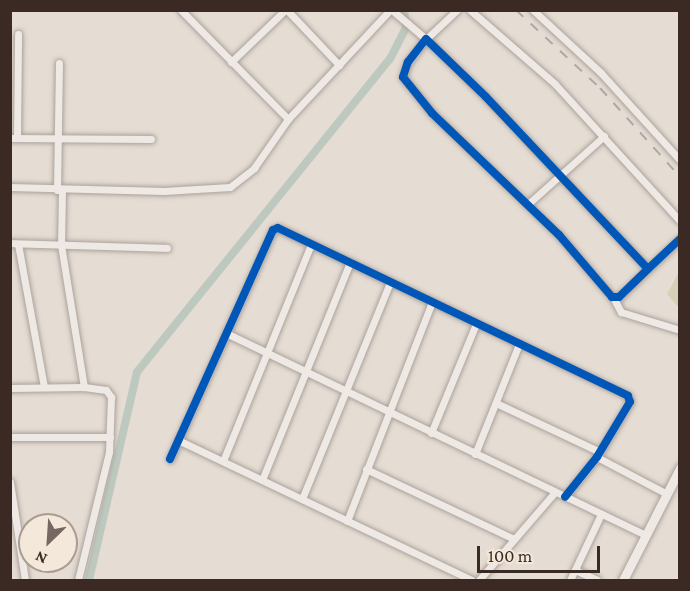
<!DOCTYPE html>
<style>
body{margin:0}
#map{position:relative;width:690px;height:591px;overflow:hidden;background:#e5dcd3;font-family:"Crimson Pro",serif}
div>[style]{position:absolute}
.green>*{inset:0;background:#d6d0b7}
.canal>*{height:8px;margin:-4px;padding:0 4px;transform-origin:4px;border-radius:4px;background:#bdc9bf}
.roads{filter:drop-shadow(0 0 2px #aba29b) drop-shadow(0 0 2px #aba29b)}
.street>*{height:7px;margin:-3.5px;padding:0 3.5px;transform-origin:3.5px;border-radius:3.5px;background:#eee9e4}
.secondary>*{height:9px;margin:-4.5px;padding:0 4.5px;transform-origin:4.5px;border-radius:4.5px;background:#eee9e4}
.rail>*{height:2px;margin-top:-1px;transform-origin:0;background:repeating-linear-gradient(90deg,#aea8a3 0 10px,transparent 0 20px)}
.cycleway>*{height:8px;margin:-4px;padding:0 4px;transform-origin:4px;border-radius:4px;background:#0057b8}
span{translate:-50% -50%;white-space:nowrap;text-align:center;line-height:1.15;-webkit-text-stroke:4.5px #f4e8db;paint-order:stroke}
.frame{position:absolute;inset:0;border:12px solid #3a2a23;pointer-events:none}
.north{position:absolute;left:18px;top:513px;width:60px;height:60px;box-sizing:border-box;background:#f4e8db;border:2px solid #aa9c91;border-radius:50%;rotate:205deg;font-size:16px;font-weight:700;line-height:24px;text-align:center;color:#3a2a23}
.north::after{content:'';display:block;margin:auto;width:21px;height:27px;background:#766861;clip-path:polygon(50% 0,100% 100%,50% 72%,0 100%)}
.scale{position:absolute;left:477px;top:546px;width:123px;height:27px;box-sizing:border-box;border:3px solid #3a2a23;border-top:0;padding-left:8px;font-size:18px;line-height:21px;white-space:nowrap;color:#3a2a23;-webkit-text-stroke:4px #f4e8db;paint-order:stroke}
</style>
<div id="map">
<div class="green">
<i style="clip-path:polygon(679px 272px,680px 272px,679px 308px,667px 294px)"></i>
</div>
<div class="canal">
<i style="left:89px;top:580px;width:213px;rotate:-77deg"></i>
<i style="left:137px;top:372px;width:402px;rotate:-51.1deg"></i>
<i style="left:390px;top:59px;width:35px;rotate:-63deg"></i>
<i style="left:406px;top:28px;width:18px;rotate:-96deg"></i>
</div>
<div class="roads">
<div class="street">
<i style="left:181px;top:10px;width:153px;rotate:45.5deg"></i>
<i style="left:287px;top:10px;width:76px;rotate:46.6deg"></i>
<i style="left:392px;top:10px;width:45px;rotate:40.5deg"></i>
<i style="left:426px;top:39px;width:42px;rotate:-43.1deg"></i>
<i style="left:470px;top:10px;width:113px;rotate:41deg"></i>
<i style="left:555px;top:84px;width:185px;rotate:47.6deg"></i>
<i style="left:533px;top:10px;width:93px;rotate:42.8deg"></i>
<i style="left:601px;top:73px;width:118px;rotate:47.8deg"></i>
<i style="left:231px;top:62px;width:75px;rotate:-43.9deg"></i>
<i style="left:10px;top:138px;width:141px;rotate:0.4deg"></i>
<i style="left:17px;top:138px;width:104px;rotate:-89.4deg"></i>
<i style="left:10px;top:187px;width:154px;rotate:1.5deg"></i>
<i style="left:164px;top:191px;width:66px;rotate:-3.5deg"></i>
<i style="left:230px;top:187px;width:31px;rotate:-38deg"></i>
<i style="left:254px;top:168px;width:60px;rotate:-55.2deg"></i>
<i style="left:288px;top:119px;width:149px;rotate:-46.9deg"></i>
<i style="left:57px;top:190px;width:127px;rotate:-89.1deg"></i>
<i style="left:62px;top:190px;width:55px;rotate:91deg"></i>
<i style="left:61px;top:245px;width:144px;rotate:80.8deg"></i>
<i style="left:528px;top:204px;width:102px;rotate:-41.8deg"></i>
<i style="left:10px;top:243px;width:157px;rotate:1.8deg"></i>
<i style="left:18px;top:244px;width:145px;rotate:79.7deg"></i>
<i style="left:648px;top:269px;width:40px;rotate:136deg"></i>
<i style="left:619px;top:297px;width:7px;rotate:180deg"></i>
<i style="left:612px;top:297px;width:82px;rotate:-130.5deg"></i>
<i style="left:559px;top:235px;width:176px;rotate:-136.2deg"></i>
<i style="left:432px;top:113px;width:46px;rotate:-128.9deg"></i>
<i style="left:403px;top:77px;width:16px;rotate:-72deg"></i>
<i style="left:408px;top:62px;width:29px;rotate:-52deg"></i>
<i style="left:426px;top:39px;width:83px;rotate:44deg"></i>
<i style="left:486px;top:97px;width:236px;rotate:46.7deg"></i>
<i style="left:648px;top:269px;width:44px;rotate:-43.2deg"></i>
<i style="left:614px;top:299px;width:15px;rotate:62deg"></i>
<i style="left:621px;top:312px;width:62px;rotate:17deg"></i>
<i style="left:226px;top:333px;width:466px;rotate:25.7deg"></i>
<i style="left:10px;top:388px;width:74px;rotate:-0.8deg"></i>
<i style="left:84px;top:387px;width:22px;rotate:8deg"></i>
<i style="left:106px;top:390px;width:9px;rotate:54deg"></i>
<i style="left:111px;top:397px;width:55px;rotate:92.1deg"></i>
<i style="left:109px;top:452px;width:132px;rotate:103.6deg"></i>
<i style="left:496px;top:403px;width:115px;rotate:25.2deg"></i>
<i style="left:431px;top:433px;width:118px;rotate:-67.6deg"></i>
<i style="left:10px;top:437px;width:100px"></i>
<i style="left:178px;top:440px;width:325px;rotate:25.5deg"></i>
<i style="left:475px;top:454px;width:118px;rotate:-68.2deg"></i>
<i style="left:597px;top:457px;width:79px;rotate:27.9deg"></i>
<i style="left:170px;top:459px;width:251px;rotate:-65.8deg"></i>
<i style="left:273px;top:230px;width:5px;rotate:-22deg"></i>
<i style="left:278px;top:228px;width:388px;rotate:25.6deg"></i>
<i style="left:628px;top:396px;width:6px;rotate:72deg"></i>
<i style="left:630px;top:402px;width:64px;rotate:121deg"></i>
<i style="left:597px;top:457px;width:51px;rotate:128.7deg"></i>
<i style="left:223px;top:461px;width:234px;rotate:-67.9deg"></i>
<i style="left:366px;top:469px;width:164px;rotate:25.3deg"></i>
<i style="left:262px;top:480px;width:235px;rotate:-68deg"></i>
<i style="left:10px;top:482px;width:99px;rotate:81.3deg"></i>
<i style="left:302px;top:499px;width:234px;rotate:-67.9deg"></i>
<i style="left:347px;top:521px;width:235px;rotate:-68.8deg"></i>
<i style="left:575px;top:570px;width:24px;rotate:24deg"></i>
<i style="left:479px;top:580px;width:116px;rotate:-49.2deg"></i>
<i style="left:570px;top:580px;width:73px;rotate:-64.8deg"></i>
</div>
<div class="secondary">
<i style="left:623px;top:580px;width:126px;rotate:-63deg"></i>
</div>
</div>
<div class="rail">
<i style="left:516px;top:10px;width:115px;rotate:42.9deg"></i>
<i style="left:600px;top:88px;width:120px;rotate:48deg"></i>
</div>
<div class="cycleway">
<i style="left:648px;top:269px;width:40px;rotate:136deg"></i>
<i style="left:619px;top:297px;width:7px;rotate:180deg"></i>
<i style="left:612px;top:297px;width:82px;rotate:-130.5deg"></i>
<i style="left:559px;top:235px;width:176px;rotate:-136.2deg"></i>
<i style="left:432px;top:113px;width:46px;rotate:-128.9deg"></i>
<i style="left:403px;top:77px;width:16px;rotate:-72deg"></i>
<i style="left:408px;top:62px;width:29px;rotate:-52deg"></i>
<i style="left:426px;top:39px;width:83px;rotate:44deg"></i>
<i style="left:486px;top:97px;width:236px;rotate:46.7deg"></i>
<i style="left:648px;top:269px;width:44px;rotate:-43.2deg"></i>
<i style="left:170px;top:459px;width:251px;rotate:-65.8deg"></i>
<i style="left:273px;top:230px;width:5px;rotate:-22deg"></i>
<i style="left:278px;top:228px;width:388px;rotate:25.6deg"></i>
<i style="left:628px;top:396px;width:6px;rotate:72deg"></i>
<i style="left:630px;top:402px;width:64px;rotate:121deg"></i>
<i style="left:597px;top:457px;width:51px;rotate:128.7deg"></i>
</div>
<div class="frame"></div>
<div class="north">N</div>
<div class="scale">100 m</div>
</div>
